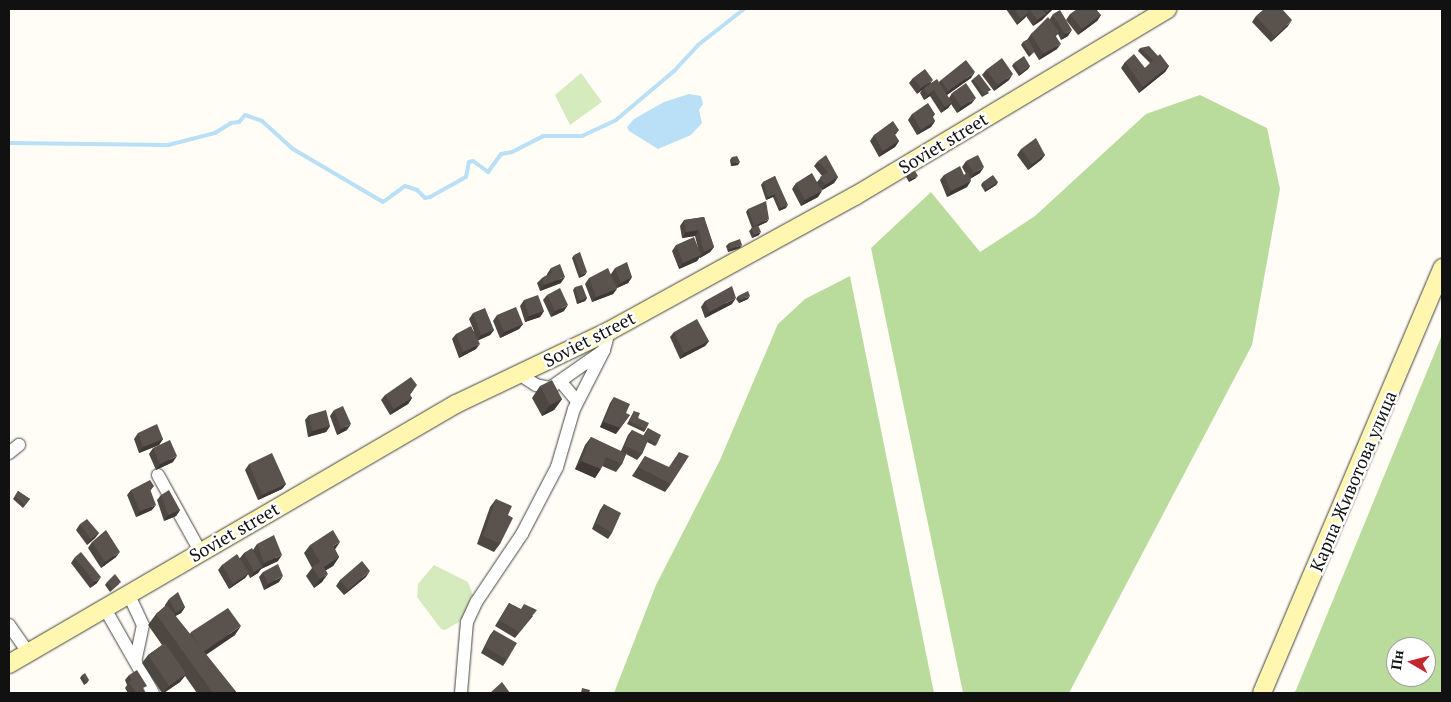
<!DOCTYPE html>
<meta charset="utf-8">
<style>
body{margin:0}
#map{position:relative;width:1451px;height:702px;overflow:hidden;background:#fffdf5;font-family:"PT Serif",serif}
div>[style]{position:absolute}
.green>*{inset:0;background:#d5ebbd}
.forest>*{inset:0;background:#b9dc9c}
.water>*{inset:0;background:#b9e0f7}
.stream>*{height:4px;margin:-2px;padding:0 2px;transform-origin:2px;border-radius:2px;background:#b9e0f7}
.roads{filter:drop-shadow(0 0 1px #444) drop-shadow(0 0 1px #444)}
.street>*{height:12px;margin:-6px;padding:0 6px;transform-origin:6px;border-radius:6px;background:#fff}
.secondary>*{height:18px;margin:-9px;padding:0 9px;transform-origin:9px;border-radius:9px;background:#fff6b0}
.wall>*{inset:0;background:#4d4742}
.shaded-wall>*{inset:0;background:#3f3936}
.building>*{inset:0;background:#5a524d}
span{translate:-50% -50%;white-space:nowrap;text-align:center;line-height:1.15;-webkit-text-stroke:5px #fff;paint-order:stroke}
.street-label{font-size:18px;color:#111}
.frame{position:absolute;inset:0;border:10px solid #111;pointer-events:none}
.north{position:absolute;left:1386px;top:637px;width:50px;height:50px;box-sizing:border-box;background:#fff;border:1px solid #a0a0a0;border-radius:50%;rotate:278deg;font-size:14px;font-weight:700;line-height:20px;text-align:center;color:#111}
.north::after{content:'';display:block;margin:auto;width:18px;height:22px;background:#c4262e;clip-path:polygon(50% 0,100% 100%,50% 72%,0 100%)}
</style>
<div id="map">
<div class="green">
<i style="clip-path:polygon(581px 73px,602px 102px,570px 125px,555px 95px)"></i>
<i style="clip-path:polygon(434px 565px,468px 582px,473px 595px,461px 621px,445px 630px,441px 629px,417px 597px,418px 584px)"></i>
</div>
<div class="forest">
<i style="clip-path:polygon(1200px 95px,1267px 128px,1280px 189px,1252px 345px,1069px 693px,963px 693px,871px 248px,931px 192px,980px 252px,1035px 216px,1146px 114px)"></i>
<i style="clip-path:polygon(850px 276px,934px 693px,614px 693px,656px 585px,720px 460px,778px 324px,805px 299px)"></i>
<i style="clip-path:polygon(evenodd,1442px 335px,1442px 693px,1294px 693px,1296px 690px,1442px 335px,1396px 647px,1426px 647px,1426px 677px,1396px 677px,1396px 647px)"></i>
</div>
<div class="water">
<i style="clip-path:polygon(689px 94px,701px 96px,703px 104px,699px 110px,702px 123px,691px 135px,658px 149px,629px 131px,627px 127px,634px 119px,664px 102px)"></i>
</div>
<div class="stream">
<i style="left:9px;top:143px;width:159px;rotate:0.7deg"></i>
<i style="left:168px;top:145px;width:49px;rotate:-14.3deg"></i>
<i style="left:215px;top:133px;width:19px;rotate:-32deg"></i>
<i style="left:231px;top:123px;width:8px;rotate:-7deg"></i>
<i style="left:239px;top:122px;width:9px;rotate:-49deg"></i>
<i style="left:245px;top:115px;width:18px;rotate:19deg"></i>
<i style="left:262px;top:121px;width:42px;rotate:42.1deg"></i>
<i style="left:293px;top:149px;width:104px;rotate:30.5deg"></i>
<i style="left:383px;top:202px;width:27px;rotate:-36deg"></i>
<i style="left:405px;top:186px;width:13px;rotate:18deg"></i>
<i style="left:417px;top:190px;width:11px;rotate:45deg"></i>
<i style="left:425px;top:198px;width:5px;rotate:-11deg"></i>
<i style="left:430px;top:197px;width:41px;rotate:-29.1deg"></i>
<i style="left:466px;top:177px;width:15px;rotate:-79deg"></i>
<i style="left:469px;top:162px;width:4px;rotate:-14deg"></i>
<i style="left:473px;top:161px;width:19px;rotate:36deg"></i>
<i style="left:488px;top:172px;width:22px;rotate:-54deg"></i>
<i style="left:501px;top:154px;width:11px;rotate:-10deg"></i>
<i style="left:512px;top:152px;width:35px;rotate:-27deg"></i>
<i style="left:543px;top:136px;width:39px"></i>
<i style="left:582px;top:136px;width:38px;rotate:-25deg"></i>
<i style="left:616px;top:120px;width:76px;rotate:-40.2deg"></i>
<i style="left:674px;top:71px;width:35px;rotate:-47deg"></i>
<i style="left:698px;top:45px;width:58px;rotate:-38deg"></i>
</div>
<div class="roads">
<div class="street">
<i style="left:519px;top:374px;width:20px;rotate:33deg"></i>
<i style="left:536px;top:385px;width:14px;rotate:12deg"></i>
<i style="left:550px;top:388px;width:66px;rotate:-35.1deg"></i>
<i style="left:561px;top:382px;width:25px;rotate:50deg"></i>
<i style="left:9px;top:453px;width:13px;rotate:-39deg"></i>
<i style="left:158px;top:475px;width:87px;rotate:61.1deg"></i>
<i style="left:128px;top:593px;width:35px;rotate:65deg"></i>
<i style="left:143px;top:625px;width:35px;rotate:102deg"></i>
<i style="left:104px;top:607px;width:99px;rotate:60.3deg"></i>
<i style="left:9px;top:625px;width:33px;rotate:55deg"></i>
<i style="left:461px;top:693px;width:71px;rotate:-85.2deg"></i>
<i style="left:467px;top:622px;width:23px;rotate:-65deg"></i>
<i style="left:477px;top:601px;width:81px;rotate:-56.1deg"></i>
<i style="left:522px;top:534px;width:76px;rotate:-62.4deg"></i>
<i style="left:557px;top:467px;width:60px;rotate:-73.7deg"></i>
<i style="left:574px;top:409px;width:66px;rotate:-63deg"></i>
<i style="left:604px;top:350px;width:20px;rotate:-75deg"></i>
</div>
<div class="secondary">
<i style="left:9px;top:664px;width:517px;rotate:-30.18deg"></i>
<i style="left:456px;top:404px;width:170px;rotate:-25.5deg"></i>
<i style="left:609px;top:331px;width:281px;rotate:-28.8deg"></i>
<i style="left:855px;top:196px;width:364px;rotate:-30.9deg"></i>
<i style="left:1262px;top:693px;width:462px;rotate:-67deg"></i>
</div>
</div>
<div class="wall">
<i style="clip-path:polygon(1006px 9px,1053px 9px,1042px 20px,1033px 26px,1026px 16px,1017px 25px)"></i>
<i style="clip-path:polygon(1053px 14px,1068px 36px,1061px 40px,1058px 34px,1056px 36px,1057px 49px,1039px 60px,1034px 52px,1029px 57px,1021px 45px,1023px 42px,1027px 40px,1031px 34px,1050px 19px)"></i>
<i style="clip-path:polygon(1070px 14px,1101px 15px,1097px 21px,1078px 35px,1066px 20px)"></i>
<i style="clip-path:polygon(1256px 16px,1288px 26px,1271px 42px,1252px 22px)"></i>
<i style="clip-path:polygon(1140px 48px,1158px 56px,1169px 66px,1165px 72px,1139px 93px,1121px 68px,1125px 62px,1145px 68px,1150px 63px,1138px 51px)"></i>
<i style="clip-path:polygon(1014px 63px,1030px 66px,1028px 69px,1019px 76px,1012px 66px)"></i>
<i style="clip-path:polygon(986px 70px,1009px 80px,994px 91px,982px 75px)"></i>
<i style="clip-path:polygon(913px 78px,931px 83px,939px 82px,941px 80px,971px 78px,947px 95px,949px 98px,952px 93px,972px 103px,957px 113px,951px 104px,948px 108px,941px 113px,930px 96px,924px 100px,920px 93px,922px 90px,917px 94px,909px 83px)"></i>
<i style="clip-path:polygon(973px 79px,989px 93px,982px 97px,971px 81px)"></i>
<i style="clip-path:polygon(912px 114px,935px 114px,933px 117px,935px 121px,931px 127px,917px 135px,908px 120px)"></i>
<i style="clip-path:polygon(899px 130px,895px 135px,899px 141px,895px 147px,879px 157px,870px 141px,874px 135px)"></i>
<i style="clip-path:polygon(1021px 149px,1045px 155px,1041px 160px,1028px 170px,1017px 155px)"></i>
<i style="clip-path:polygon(732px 157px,738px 165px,731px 166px,730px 160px)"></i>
<i style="clip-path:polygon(818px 161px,838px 177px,834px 183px,821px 190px,818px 197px,801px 206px,792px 189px,796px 183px,817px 182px,822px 176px,814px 166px)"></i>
<i style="clip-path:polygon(966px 161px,980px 173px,971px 178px,967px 187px,947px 197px,940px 180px,944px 175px,964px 175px,966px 174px,962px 167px)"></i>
<i style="clip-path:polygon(908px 174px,916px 178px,909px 182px,906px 177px)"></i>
<i style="clip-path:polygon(775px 176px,786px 208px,779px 211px,773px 197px,766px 200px,761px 185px,763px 182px)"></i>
<i style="clip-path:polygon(983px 182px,998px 182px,996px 185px,985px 192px,981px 185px)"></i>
<i style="clip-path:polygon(748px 209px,767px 222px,758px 226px,759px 235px,752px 238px,749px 231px,752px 228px,746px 212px)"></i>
<i style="clip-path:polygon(704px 217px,714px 247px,710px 252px,700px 258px,700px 257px,697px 261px,679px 269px,672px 251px,676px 245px,698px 248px,695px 236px,682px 238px,680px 226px,684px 220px)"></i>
<i style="clip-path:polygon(729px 243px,740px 248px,728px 252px,726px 246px)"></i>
<i style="clip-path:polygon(574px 255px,585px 275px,579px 278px,572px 258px)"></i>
<i style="clip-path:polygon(551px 268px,561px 283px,540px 291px,537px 283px,542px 278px,547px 275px,547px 274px)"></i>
<i style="clip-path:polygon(615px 268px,632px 277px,628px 283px,617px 288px,613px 294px,592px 302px,585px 284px,589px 278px,611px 274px)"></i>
<i style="clip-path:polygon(575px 287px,587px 298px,585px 301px,577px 304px,573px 290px)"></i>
<i style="clip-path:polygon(547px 295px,564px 311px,551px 317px,543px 300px)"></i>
<i style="clip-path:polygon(738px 296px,748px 299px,739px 303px,736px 299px)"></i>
<i style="clip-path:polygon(524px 300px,544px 311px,540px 317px,525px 322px,520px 306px)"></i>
<i style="clip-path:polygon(705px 301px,732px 304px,705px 318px,701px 307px)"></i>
<i style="clip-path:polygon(473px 313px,494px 330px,490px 335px,478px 340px,476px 349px,459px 358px,452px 339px,456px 334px,474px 331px,469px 319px)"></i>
<i style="clip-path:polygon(497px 315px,523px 324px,519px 329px,500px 338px,493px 321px)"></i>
<i style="clip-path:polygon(674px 332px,709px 341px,705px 346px,680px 359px,670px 337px)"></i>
<i style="clip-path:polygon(540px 386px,562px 399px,554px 410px,542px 416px,532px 398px)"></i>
<i style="clip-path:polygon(385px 395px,410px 395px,412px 398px,408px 404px,390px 415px,381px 400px)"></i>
<i style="clip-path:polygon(614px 397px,616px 434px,600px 427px,610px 403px)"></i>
<i style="clip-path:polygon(334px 410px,347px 430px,337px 435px,330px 416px)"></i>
<i style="clip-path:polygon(634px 411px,638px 418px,646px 429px,644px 432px,627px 424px)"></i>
<i style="clip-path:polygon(309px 415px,330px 426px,326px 432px,308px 437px,305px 420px)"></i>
<i style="clip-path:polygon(648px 428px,657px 444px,655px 446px,647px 442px,642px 454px,637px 460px,626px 454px,622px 464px,616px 472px,602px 466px,595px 478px,575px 469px,585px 445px,591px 437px,621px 451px,628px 435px,632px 430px,643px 436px)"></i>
<i style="clip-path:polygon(138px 433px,163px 439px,159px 445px,139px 453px,134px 439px)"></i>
<i style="clip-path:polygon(153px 448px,173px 462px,156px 470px,149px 454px)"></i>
<i style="clip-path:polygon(645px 456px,671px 484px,665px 492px,632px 476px)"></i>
<i style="clip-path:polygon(249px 464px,286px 484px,282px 489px,258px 500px,245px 470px)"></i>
<i style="clip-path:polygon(154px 486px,150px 491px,152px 510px,136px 517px,127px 495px,131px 490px)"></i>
<i style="clip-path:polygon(18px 491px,30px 499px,23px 508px,13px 499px)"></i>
<i style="clip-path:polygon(161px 495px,180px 510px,176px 516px,164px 521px,157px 500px)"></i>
<i style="clip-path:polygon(496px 499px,508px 515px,500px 544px,494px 552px,477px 544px,490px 507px)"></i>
<i style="clip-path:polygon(604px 504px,612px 533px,608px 539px,592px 529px,600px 510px)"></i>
<i style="clip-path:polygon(80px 524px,99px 533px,95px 538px,87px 545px,76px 530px)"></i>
<i style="clip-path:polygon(92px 542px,116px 557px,101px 568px,88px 548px)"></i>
<i style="clip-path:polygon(257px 544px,278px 561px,261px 569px,258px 573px,250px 578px,248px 574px,245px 578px,229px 589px,218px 570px,222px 565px,240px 558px,244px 553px,253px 550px)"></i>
<i style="clip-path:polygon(310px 545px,335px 549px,339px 557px,333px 566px,326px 570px,322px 582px,314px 588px,306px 576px,312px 568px,304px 553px)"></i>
<i style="clip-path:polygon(75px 557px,97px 583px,90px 588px,71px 563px)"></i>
<i style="clip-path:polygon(263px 572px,279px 582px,264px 590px,259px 577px)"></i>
<i style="clip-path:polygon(366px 577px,344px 595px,336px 586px,340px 580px)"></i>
<i style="clip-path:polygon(107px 582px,119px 584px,110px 592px,105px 585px)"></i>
<i style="clip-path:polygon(169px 599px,185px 607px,181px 613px,175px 616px,190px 634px,191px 632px,235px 635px,206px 655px,237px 693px,197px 693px,185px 676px,180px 682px,164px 693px,162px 693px,142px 663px,148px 655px,162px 645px,148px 625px,156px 614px,165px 606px,165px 605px)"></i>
<i style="clip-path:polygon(509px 603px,533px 616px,515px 638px,495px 626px)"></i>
<i style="clip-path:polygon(494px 630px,507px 660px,503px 666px,481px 653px,490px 635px)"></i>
<i style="clip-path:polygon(82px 675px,89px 680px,87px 683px,84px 685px,80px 678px)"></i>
<i style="clip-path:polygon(129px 675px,144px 691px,145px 693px,128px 693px,125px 688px,127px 685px,125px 680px)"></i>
</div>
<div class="shaded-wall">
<i style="clip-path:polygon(1051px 9px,1053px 9px,1043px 18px,1047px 12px)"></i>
<i style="clip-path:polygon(1029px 12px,1025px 18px,1017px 25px,1021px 19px)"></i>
<i style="clip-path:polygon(1046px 14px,1042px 20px,1033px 26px,1037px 20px)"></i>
<i style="clip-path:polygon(1101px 15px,1097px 21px,1078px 35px,1082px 29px)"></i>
<i style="clip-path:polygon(1292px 20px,1288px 26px,1271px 42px,1275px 37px)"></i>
<i style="clip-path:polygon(1072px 30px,1068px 36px,1061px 40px,1065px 34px)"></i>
<i style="clip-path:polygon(1061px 44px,1057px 49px,1039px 60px,1043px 54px)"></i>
<i style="clip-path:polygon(1030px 66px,1028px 69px,1019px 76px,1021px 73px)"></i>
<i style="clip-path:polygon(1169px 66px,1165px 72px,1139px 93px,1143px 87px)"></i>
<i style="clip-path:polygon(975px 72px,971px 78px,944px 97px,948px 91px)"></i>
<i style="clip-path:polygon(1013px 74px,1009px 80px,994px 91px,998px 85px)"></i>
<i style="clip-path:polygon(933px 80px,929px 85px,924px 88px,922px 90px,917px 94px,921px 88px)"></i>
<i style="clip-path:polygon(934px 90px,930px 96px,924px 100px,928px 95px)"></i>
<i style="clip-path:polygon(976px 98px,972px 103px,957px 113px,961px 107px)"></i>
<i style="clip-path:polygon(952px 103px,948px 108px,941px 113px,945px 107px)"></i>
<i style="clip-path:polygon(935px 121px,931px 127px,917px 135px,921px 130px)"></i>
<i style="clip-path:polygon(899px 141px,895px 147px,879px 157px,883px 151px)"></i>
<i style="clip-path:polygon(1045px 155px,1041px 160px,1028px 170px,1032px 164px)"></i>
<i style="clip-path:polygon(740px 162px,738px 165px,731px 166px,733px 163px)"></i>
<i style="clip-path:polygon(984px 167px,980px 173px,970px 179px,974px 173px)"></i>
<i style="clip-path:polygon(918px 176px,916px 178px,909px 182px,911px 179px)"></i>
<i style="clip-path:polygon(838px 177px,834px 183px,821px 191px,825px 185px)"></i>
<i style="clip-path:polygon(971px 181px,967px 187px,947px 197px,951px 191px)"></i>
<i style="clip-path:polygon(998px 182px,996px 185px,985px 192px,987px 189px)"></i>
<i style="clip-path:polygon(822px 191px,818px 197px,801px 206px,805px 200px)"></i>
<i style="clip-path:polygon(775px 194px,773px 197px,766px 200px,768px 197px)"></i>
<i style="clip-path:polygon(788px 205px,786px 208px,779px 211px,781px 208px)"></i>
<i style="clip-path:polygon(769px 219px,767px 222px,752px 229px,754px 226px)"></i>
<i style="clip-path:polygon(699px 230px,695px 236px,682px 238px,686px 232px)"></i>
<i style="clip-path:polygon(761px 232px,759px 235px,752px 238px,754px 235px)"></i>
<i style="clip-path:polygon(742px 245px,740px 248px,728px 252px,730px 249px)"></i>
<i style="clip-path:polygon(714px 247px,710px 252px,700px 258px,704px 252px)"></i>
<i style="clip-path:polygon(701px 255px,697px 261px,679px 269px,683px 263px)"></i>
<i style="clip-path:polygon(587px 272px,585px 275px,579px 278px,581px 275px)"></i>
<i style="clip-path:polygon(565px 277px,561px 283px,540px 291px,544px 285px)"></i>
<i style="clip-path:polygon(632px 277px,628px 283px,617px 288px,621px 283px)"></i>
<i style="clip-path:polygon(617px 289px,613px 294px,592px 302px,596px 297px)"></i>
<i style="clip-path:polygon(750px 296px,748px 299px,739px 303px,741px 300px)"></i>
<i style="clip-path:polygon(587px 298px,585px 301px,577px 304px,579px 301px)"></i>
<i style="clip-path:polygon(736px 298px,732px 304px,705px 318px,709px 312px)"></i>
<i style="clip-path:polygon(568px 305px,564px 311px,551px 317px,555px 311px)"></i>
<i style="clip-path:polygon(544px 311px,540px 317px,525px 322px,529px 316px)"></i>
<i style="clip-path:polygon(523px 324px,519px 329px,500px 338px,504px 332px)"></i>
<i style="clip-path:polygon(494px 330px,490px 335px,477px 341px,481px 335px)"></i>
<i style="clip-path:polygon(709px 341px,705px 346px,680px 359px,684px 353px)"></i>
<i style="clip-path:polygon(480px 344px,476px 349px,459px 358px,463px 352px)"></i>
<i style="clip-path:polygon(412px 398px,408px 404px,390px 415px,394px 409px)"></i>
<i style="clip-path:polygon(562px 399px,554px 410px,542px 416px,550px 405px)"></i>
<i style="clip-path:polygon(630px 415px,616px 434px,600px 427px,604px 422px)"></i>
<i style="clip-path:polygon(351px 424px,347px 430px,337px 435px,341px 429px)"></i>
<i style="clip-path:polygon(330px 426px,326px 432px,308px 437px,312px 431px)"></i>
<i style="clip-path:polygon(163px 439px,159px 445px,139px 453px,143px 447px)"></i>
<i style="clip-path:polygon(177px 456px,173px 462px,156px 470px,160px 464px)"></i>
<i style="clip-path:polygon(581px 461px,601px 469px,595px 478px,575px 469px)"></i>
<i style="clip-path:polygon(286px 484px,282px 489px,258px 500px,262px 495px)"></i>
<i style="clip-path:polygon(156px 505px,152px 510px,136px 517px,140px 511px)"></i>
<i style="clip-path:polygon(180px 510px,176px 516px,164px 521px,168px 515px)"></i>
<i style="clip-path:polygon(99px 533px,95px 538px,87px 545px,91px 539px)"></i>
<i style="clip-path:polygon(340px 542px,334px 551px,333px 546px)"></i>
<i style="clip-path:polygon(120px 552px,116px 557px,101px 568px,105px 562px)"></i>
<i style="clip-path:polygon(282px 555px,278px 561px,261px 569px,258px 573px,250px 578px,254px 572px,261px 568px,264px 563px)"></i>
<i style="clip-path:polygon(339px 557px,333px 566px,318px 575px,324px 567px)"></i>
<i style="clip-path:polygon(370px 571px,366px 577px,344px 595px,348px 590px)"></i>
<i style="clip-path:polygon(249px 573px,245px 578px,229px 589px,233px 584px)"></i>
<i style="clip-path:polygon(328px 574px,322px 582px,314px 588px,320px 579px)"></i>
<i style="clip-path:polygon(283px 576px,279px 582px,264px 590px,268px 584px)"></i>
<i style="clip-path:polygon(101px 577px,97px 583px,90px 588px,94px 582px)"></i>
<i style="clip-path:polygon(185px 607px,181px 613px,172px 618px,176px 613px)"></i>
<i style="clip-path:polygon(241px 626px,235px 635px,197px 660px,203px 652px)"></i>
<i style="clip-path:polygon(186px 674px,180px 682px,163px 693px,169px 686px)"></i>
</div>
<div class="building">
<i style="clip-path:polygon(1014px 9px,1026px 9px,1029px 12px,1021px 19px)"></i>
<i style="clip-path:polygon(1029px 9px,1042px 9px,1046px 14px,1037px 20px)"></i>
<i style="clip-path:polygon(1045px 9px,1051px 9px,1047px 12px)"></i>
<i style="clip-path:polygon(1077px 9px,1096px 9px,1101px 15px,1082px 29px,1070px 14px)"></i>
<i style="clip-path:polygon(1264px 9px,1282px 9px,1292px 20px,1275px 37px,1256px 16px)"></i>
<i style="clip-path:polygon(1060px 10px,1072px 30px,1065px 34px,1053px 14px)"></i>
<i style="clip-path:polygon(1048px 17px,1059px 32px,1055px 35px,1061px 44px,1043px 54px,1031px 34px)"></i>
<i style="clip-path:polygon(1028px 39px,1035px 51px,1031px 54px,1023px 42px)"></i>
<i style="clip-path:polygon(1149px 46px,1158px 56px,1153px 60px,1140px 48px)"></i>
<i style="clip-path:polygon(1134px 54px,1145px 68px,1160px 54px,1169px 66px,1143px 87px,1125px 62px)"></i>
<i style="clip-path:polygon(1024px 56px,1030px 66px,1021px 73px,1014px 63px)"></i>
<i style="clip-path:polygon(1002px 58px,1013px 74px,998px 85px,986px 70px)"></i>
<i style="clip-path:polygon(966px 60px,975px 72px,948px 91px,941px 80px)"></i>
<i style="clip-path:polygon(925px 69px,933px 80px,921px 88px,913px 78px)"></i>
<i style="clip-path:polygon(979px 74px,991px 90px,984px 94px,973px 79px)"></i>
<i style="clip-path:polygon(937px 79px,952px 103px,945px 107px,934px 90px,928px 95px,924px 88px)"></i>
<i style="clip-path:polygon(966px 83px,976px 98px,961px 107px,952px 93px)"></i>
<i style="clip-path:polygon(928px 103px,935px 114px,932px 116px,935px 121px,921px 130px,912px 114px)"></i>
<i style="clip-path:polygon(893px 121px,899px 130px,894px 133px,899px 141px,883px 151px,874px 135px)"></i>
<i style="clip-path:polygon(1036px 138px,1045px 155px,1032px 164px,1021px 149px)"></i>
<i style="clip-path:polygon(826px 155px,838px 177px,825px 185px,820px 177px,828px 172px,818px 161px)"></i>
<i style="clip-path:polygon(978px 155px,984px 167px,974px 173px,966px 161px)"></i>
<i style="clip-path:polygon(737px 156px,740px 162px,733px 163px,732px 157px)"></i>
<i style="clip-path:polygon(960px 166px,964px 175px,968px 172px,971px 181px,951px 191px,944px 175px)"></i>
<i style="clip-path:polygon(915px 171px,918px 176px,911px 179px,908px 174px)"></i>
<i style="clip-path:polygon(812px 173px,822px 191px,805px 200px,796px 183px)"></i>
<i style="clip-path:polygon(993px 175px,998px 182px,987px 189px,983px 182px)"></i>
<i style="clip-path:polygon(775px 176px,788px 205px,781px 208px,775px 194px,768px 197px,763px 182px)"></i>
<i style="clip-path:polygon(766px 201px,769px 219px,754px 226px,748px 209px)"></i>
<i style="clip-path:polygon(704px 217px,714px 247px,704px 252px,699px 230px,686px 232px,684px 220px)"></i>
<i style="clip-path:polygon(758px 225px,761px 232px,754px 235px,751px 228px)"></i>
<i style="clip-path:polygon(694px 237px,701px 255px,683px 263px,676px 245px)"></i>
<i style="clip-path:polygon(740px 239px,742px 245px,730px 249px,729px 243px)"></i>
<i style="clip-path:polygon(580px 252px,587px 272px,581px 275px,574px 255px)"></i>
<i style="clip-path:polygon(627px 262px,632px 277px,621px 283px,615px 268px)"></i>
<i style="clip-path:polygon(560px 264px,565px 277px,544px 285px,542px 278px,552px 273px,551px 268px)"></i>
<i style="clip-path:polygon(608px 268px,617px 289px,596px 297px,589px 278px)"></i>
<i style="clip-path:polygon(582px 285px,587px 298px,579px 301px,575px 287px)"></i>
<i style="clip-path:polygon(732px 286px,736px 298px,709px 312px,705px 301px)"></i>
<i style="clip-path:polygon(560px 288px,568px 305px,555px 311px,547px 295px)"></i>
<i style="clip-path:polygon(748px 291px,750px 296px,741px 300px,738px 296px)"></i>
<i style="clip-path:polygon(538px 295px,544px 311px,529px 316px,524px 300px)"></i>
<i style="clip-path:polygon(516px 307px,523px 324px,504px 332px,497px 315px)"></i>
<i style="clip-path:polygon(485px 308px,494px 330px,481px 335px,473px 313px)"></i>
<i style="clip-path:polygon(697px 319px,709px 341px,684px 353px,674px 332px)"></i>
<i style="clip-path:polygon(471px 326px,480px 344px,463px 352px,456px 334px)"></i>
<i style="clip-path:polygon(411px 377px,417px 385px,410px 395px,412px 398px,394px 409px,385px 395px)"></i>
<i style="clip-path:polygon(552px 380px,562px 399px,550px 405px,540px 386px)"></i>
<i style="clip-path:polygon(614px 397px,630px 404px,626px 413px,630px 415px,620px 428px,604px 422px)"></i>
<i style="clip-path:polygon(343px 406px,351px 424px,341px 429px,334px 410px)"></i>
<i style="clip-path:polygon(326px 410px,330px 426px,312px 431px,309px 415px)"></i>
<i style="clip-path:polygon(634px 411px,640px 413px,638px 418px,649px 423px,646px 429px,629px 421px)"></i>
<i style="clip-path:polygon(157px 424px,163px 439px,143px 447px,138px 433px)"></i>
<i style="clip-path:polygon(648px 428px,661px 435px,657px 444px,644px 436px)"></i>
<i style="clip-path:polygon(632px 430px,649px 438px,642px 454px,625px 446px)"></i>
<i style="clip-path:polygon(591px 437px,626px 454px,622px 464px,606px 457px,601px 469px,581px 461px)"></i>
<i style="clip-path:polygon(170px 440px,177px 456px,160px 464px,153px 448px)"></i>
<i style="clip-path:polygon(679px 452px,689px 456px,671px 484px,638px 467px,645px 456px,669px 467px)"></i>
<i style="clip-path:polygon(272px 453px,286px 484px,262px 495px,249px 464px)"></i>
<i style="clip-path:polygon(150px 480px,154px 486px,150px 489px,156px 505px,140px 511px,131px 490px)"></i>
<i style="clip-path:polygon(169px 490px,180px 510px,168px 515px,161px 495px)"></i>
<i style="clip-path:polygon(18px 491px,30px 499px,25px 505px,15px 496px)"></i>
<i style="clip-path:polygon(496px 499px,512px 506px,508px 515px,513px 518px,500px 544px,483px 536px)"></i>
<i style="clip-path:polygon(604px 504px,621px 513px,612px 533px,596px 523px)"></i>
<i style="clip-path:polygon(87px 519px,99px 533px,91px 539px,80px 524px)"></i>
<i style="clip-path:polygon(106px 530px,120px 552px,105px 562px,92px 542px)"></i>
<i style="clip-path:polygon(333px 530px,340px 542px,333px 546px,339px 557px,324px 567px,328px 574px,320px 579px,312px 567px,320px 562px,310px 545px)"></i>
<i style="clip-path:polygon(274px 535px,282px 555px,264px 563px,257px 544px)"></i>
<i style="clip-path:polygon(252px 548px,262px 567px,254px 572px,244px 553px)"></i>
<i style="clip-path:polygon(81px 552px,101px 577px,94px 582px,75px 557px)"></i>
<i style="clip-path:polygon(237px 554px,249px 573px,233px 584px,222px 565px)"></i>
<i style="clip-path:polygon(362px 561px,370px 571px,348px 590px,340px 580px)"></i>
<i style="clip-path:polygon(278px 564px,283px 576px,268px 584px,263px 572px)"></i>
<i style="clip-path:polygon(115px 574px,121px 582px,113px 589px,107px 582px)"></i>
<i style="clip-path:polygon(178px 592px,185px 607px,176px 613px,169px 599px)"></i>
<i style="clip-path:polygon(509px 603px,521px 609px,524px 604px,537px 610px,519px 632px,499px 620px)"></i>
<i style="clip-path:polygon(167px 605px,237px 693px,213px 693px,156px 614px)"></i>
<i style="clip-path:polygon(228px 608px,241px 626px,203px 652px,191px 632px)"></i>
<i style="clip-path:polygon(494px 630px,517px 643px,507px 660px,485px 647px)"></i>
<i style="clip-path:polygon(165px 643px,186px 674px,169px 686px,148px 655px)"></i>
<i style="clip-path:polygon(137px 670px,147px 686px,143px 688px,145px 693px,136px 693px,129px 682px,132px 681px,129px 675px)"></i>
<i style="clip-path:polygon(85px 673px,89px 680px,86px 682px,82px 675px)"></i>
<i style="clip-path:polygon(502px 682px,510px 693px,490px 693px)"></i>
<i style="clip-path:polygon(582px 688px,590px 690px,589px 693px,581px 693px)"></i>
</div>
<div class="street-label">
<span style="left:943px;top:143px;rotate:-31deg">Soviet street</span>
<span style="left:589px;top:339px;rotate:-27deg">Soviet street</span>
<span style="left:1353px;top:481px;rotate:-67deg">Карпа Животова улица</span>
<span style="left:234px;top:532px;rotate:-30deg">Soviet street</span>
</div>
<div class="frame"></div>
<div class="north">Пн</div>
</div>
